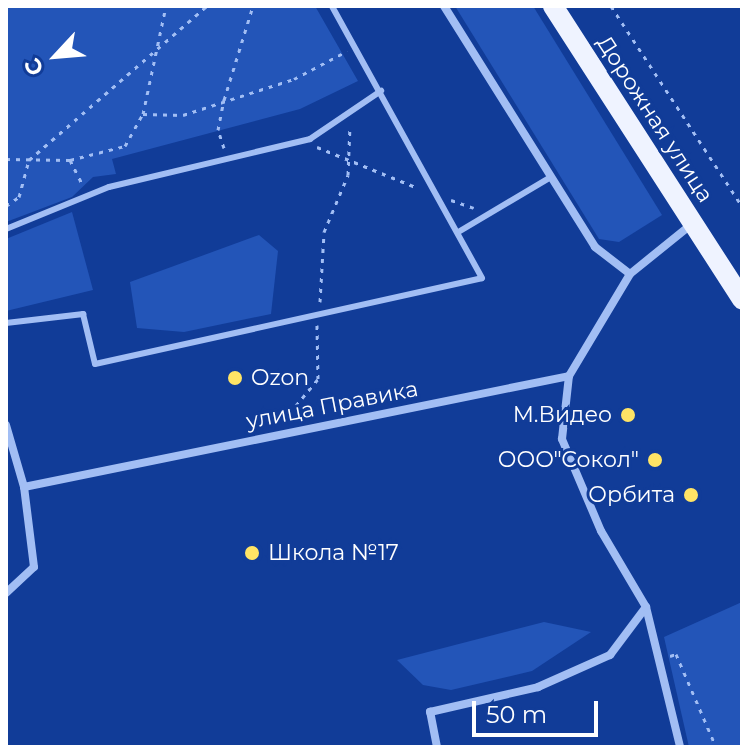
<!DOCTYPE html>
<meta charset="utf-8">
<style>
body{margin:0}
#map{position:relative;width:748px;height:753px;overflow:hidden;background:#113c98;font-family:Montserrat,sans-serif}
div>[style]{position:absolute}
.green>*{inset:0;background:#2355b8}
.path>*{height:3px;margin-top:-1.5px;transform-origin:0;background:repeating-linear-gradient(90deg,#a2bef4 0 4px,transparent 0 10px)}
.service>*{height:6px;margin:-3px;padding:0 3px;transform-origin:3px;border-radius:3px;background:#a2bef4}
.minor>*{height:8px;margin:-4px;padding:0 4px;transform-origin:4px;border-radius:4px;background:#a2bef4}
.primary>*{height:20px;margin:-10px;padding:0 10px;transform-origin:10px;border-radius:10px;background:#eff3ff}
.dots>*{width:22px;height:22px;translate:-50% -50%;box-sizing:border-box;border:4px solid #113c98;border-radius:50%}
span{translate:-50% -50%;white-space:nowrap;text-align:center;line-height:1.15;-webkit-text-stroke:6px #113c98;paint-order:stroke}
.street-label{font-size:22px;color:#fff}
.poi-label{font-size:22px;color:#fff}
.left{translate:0 -50%;text-align:left}
.right{translate:-100% -50%;text-align:right}
.frame{position:absolute;inset:0;border:8px solid #fff;pointer-events:none}
.north{position:absolute;left:16px;top:16px;width:80px;height:80px;-webkit-text-stroke:6px #113c98;paint-order:stroke;rotate:244deg;font-size:22px;font-weight:700;line-height:32px;text-align:center;color:#fff}
.north::after{content:'';display:block;margin:auto;width:28px;height:36px;background:#fff;clip-path:polygon(50% 0,100% 100%,50% 72%,0 100%)}
.scale{position:absolute;left:472px;top:701px;width:126px;height:36px;box-sizing:border-box;border:4px solid #fff;border-top:0;padding-left:10px;font-size:24px;line-height:28px;white-space:nowrap;color:#fff;-webkit-text-stroke:6px #113c98;paint-order:stroke}
</style>
<div id="map">
<div class="green">
<i style="clip-path:polygon(6px 6px,315px 6px,358px 81px,300px 109px,112px 159px,116px 174px,93px 177px,72px 197px,6px 222px)"></i>
<i style="clip-path:polygon(455px 6px,533px 6px,662px 215px,619px 242px,599px 239px)"></i>
<i style="clip-path:polygon(72px 212px,93px 290px,6px 311px,6px 239px)"></i>
<i style="clip-path:polygon(259px 235px,278px 251px,271px 314px,184px 332px,137px 328px,130px 282px)"></i>
<i style="clip-path:polygon(742px 602px,742px 747px,689px 747px,664px 637px)"></i>
<i style="clip-path:polygon(544px 622px,591px 632px,532px 671px,451px 690px,423px 685px,397px 660px)"></i>
</div>
<div class="path">
<i style="left:611px;top:6px;width:239px;rotate:56.8deg"></i>
<i style="left:143px;top:114px;width:40px;rotate:1.4deg"></i>
<i style="left:183px;top:115px;width:117px;rotate:-18deg"></i>
<i style="left:294px;top:79px;width:60px;rotate:-27.8deg"></i>
<i style="left:317px;top:147px;width:109px;rotate:22.1deg"></i>
<i style="left:224px;top:148px;width:19px;rotate:-108deg"></i>
<i style="left:218px;top:130px;width:31px;rotate:-79deg"></i>
<i style="left:224px;top:100px;width:98px;rotate:-72.9deg"></i>
<i style="left:6px;top:159px;width:64px;rotate:0.9deg"></i>
<i style="left:70px;top:160px;width:28px;rotate:63deg"></i>
<i style="left:70px;top:160px;width:57px;rotate:-14.3deg"></i>
<i style="left:125px;top:146px;width:37px;rotate:-61deg"></i>
<i style="left:143px;top:114px;width:110px;rotate:-78deg"></i>
<i style="left:451px;top:200px;width:24px;rotate:19deg"></i>
<i style="left:6px;top:206px;width:16px;rotate:-35deg"></i>
<i style="left:19px;top:197px;width:38px;rotate:-75deg"></i>
<i style="left:29px;top:160px;width:235px;rotate:-40.9deg"></i>
<i style="left:320px;top:302px;width:70px;rotate:-86.7deg"></i>
<i style="left:324px;top:232px;width:62px;rotate:-67.2deg"></i>
<i style="left:348px;top:175px;width:49px;rotate:-87.7deg"></i>
<i style="left:283px;top:421px;width:55px;rotate:-50.2deg"></i>
<i style="left:318px;top:379px;width:54px;rotate:-91.1deg"></i>
<i style="left:670px;top:656px;width:6px;rotate:-18deg"></i>
<i style="left:676px;top:654px;width:101px;rotate:66.7deg"></i>
</div>
<div class="service">
<i style="left:6px;top:229px;width:111px;rotate:-22.2deg"></i>
<i style="left:109px;top:187px;width:207px;rotate:-13.4deg"></i>
<i style="left:310px;top:139px;width:86px;rotate:-34.1deg"></i>
<i style="left:460px;top:231px;width:106px;rotate:-30.7deg"></i>
<i style="left:6px;top:323px;width:78px;rotate:-6.7deg"></i>
<i style="left:83px;top:314px;width:51px;rotate:76.5deg"></i>
<i style="left:95px;top:364px;width:396px;rotate:-12.5deg"></i>
<i style="left:482px;top:278px;width:311px;rotate:-118.9deg"></i>
</div>
<div class="minor">
<i style="left:444px;top:6px;width:284px;rotate:57.9deg"></i>
<i style="left:595px;top:247px;width:44px;rotate:37.6deg"></i>
<i style="left:6px;top:425px;width:65px;rotate:73.8deg"></i>
<i style="left:6px;top:593px;width:38px;rotate:-43deg"></i>
<i style="left:34px;top:567px;width:81px;rotate:-97.1deg"></i>
<i style="left:24px;top:487px;width:556px;rotate:-11.51deg"></i>
<i style="left:569px;top:376px;width:119px;rotate:-59.1deg"></i>
<i style="left:630px;top:274px;width:81px;rotate:-39deg"></i>
<i style="left:646px;top:607px;width:144px;rotate:76.3deg"></i>
<i style="left:437px;top:747px;width:36px;rotate:-101deg"></i>
<i style="left:430px;top:712px;width:111px;rotate:-13deg"></i>
<i style="left:538px;top:687px;width:79px;rotate:-24deg"></i>
<i style="left:610px;top:655px;width:60px;rotate:-53.1deg"></i>
<i style="left:646px;top:607px;width:88px;rotate:-120.6deg"></i>
<i style="left:601px;top:531px;width:100px;rotate:-113deg"></i>
<i style="left:562px;top:439px;width:63px;rotate:-83.7deg"></i>
</div>
<div class="primary">
<i style="left:553px;top:6px;width:349px;rotate:57.2deg"></i>
</div>
<div class="dots">
<i style="left:235px;top:378px;background:#ffe465"></i>
<i style="left:628px;top:415px;background:#ffe465"></i>
<i style="left:655px;top:460px;background:#ffe465"></i>
<i style="left:691px;top:495px;background:#ffe465"></i>
<i style="left:252px;top:553px;background:#ffe465"></i>
</div>
<div class="street-label">
<span style="left:655px;top:119px;rotate:57deg">Дорожная улица</span>
<span style="left:332px;top:405px;rotate:-11deg">улица Правика</span>
</div>
<div class="poi-label">
<span class="left" style="left:251px;top:378px">Ozon</span>
<span class="right" style="left:612px;top:415px">М.Видео</span>
<span class="right" style="left:639px;top:460px">ООО"Сокол"</span>
<span class="right" style="left:675px;top:495px">Орбита</span>
<span class="left" style="left:268px;top:553px">Школа №17</span>
</div>
<div class="frame"></div>
<div class="north">С</div>
<div class="scale">50 m</div>
</div>
